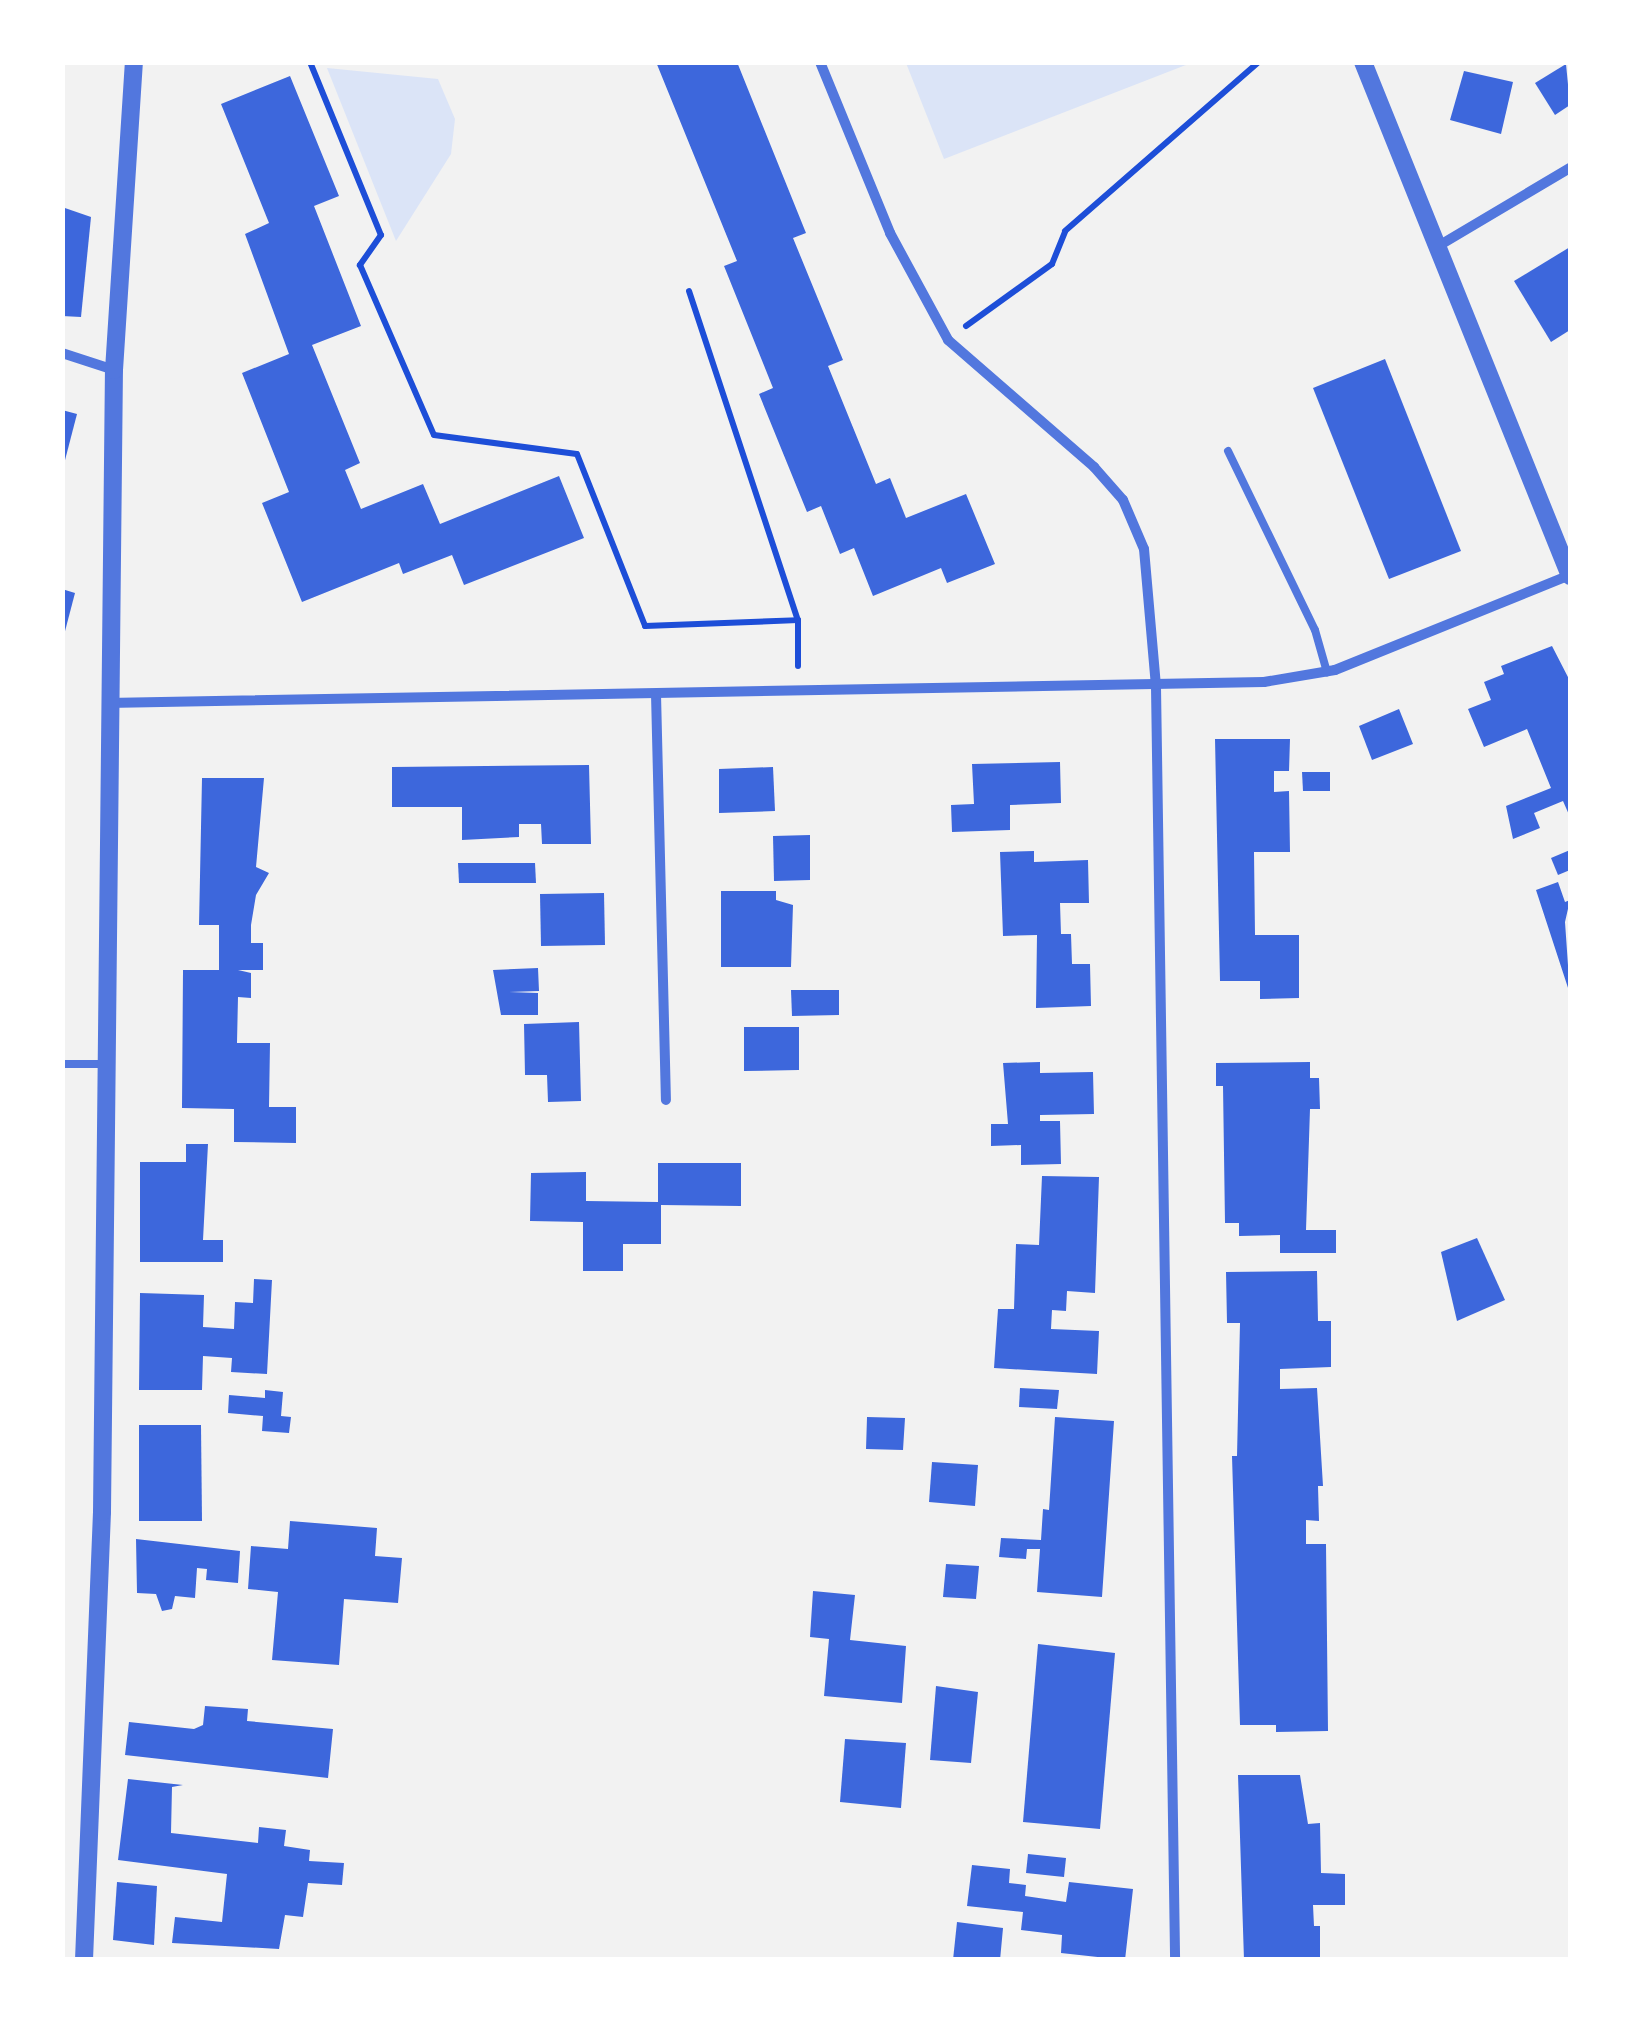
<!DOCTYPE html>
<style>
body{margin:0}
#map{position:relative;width:1633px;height:2022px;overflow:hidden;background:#f2f2f2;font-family:"Roboto Condensed",sans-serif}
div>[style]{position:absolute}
.green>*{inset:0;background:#dbe4f7}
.building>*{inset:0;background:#3d67dc}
.path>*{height:6px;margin:-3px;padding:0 3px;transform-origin:3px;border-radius:3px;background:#1d4ed8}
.service>*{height:8px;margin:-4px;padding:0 4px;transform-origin:4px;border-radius:4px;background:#5277de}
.minor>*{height:10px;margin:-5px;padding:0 5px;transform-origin:5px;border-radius:5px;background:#5277de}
.tertiary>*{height:18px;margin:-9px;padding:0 9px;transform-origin:9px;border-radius:9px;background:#5277de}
span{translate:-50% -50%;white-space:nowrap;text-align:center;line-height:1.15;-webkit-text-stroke:9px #fff;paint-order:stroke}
.frame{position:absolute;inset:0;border:65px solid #fff;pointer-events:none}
</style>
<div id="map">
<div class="green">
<i style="clip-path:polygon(906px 63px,1191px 63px,944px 159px)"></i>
<i style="clip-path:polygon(327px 68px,438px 79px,455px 119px,451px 154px,396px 241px)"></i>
</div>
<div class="building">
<i style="clip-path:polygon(656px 62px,737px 62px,806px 233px,793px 238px,843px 360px,828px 366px,876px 484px,890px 478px,906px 518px,966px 494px,995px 564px,947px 583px,941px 568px,873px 596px,854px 548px,840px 554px,821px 506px,807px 512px,759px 394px,773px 388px,724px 266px,737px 261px)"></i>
<i style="clip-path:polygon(1566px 64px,1570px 105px,1555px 115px,1535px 83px)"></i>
<i style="clip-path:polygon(1464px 71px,1513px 82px,1501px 134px,1450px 120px)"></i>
<i style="clip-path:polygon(290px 76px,339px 196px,314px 206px,361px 326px,312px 345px,360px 463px,345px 470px,361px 509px,423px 484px,440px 524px,559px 476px,584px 538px,464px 585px,452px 555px,403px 574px,399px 563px,302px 602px,262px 503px,289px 492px,242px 373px,289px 354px,245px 234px,269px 223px,221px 104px)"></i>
<i style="clip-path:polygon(62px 207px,91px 217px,81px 317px,62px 316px)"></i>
<i style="clip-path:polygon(1570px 247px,1570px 330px,1551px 342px,1514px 281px)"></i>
<i style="clip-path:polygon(1385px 359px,1461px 551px,1389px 579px,1313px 388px)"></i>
<i style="clip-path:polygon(62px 410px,77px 414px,64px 464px,62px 464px)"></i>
<i style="clip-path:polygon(62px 589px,75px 593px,64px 635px,62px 635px)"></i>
<i style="clip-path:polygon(1552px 646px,1570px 681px,1570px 817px,1563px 801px,1534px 813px,1540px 828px,1513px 839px,1506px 806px,1551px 788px,1527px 729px,1484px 747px,1468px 709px,1491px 700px,1484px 682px,1504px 674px,1501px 666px)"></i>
<i style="clip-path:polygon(1399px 709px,1413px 744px,1372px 760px,1359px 726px)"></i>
<i style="clip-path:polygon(1215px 739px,1290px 739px,1289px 771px,1274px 771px,1274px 792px,1289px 791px,1290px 852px,1254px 852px,1255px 935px,1299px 935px,1299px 998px,1260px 999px,1260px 981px,1220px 981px)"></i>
<i style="clip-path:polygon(1060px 762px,1061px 803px,1010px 805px,1010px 830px,952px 832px,951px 805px,974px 804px,972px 764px)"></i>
<i style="clip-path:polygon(589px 765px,591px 844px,542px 844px,541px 824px,519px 824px,519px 837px,462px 840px,462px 807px,392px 807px,392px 767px)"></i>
<i style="clip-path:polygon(773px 767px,775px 811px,719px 813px,719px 769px)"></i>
<i style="clip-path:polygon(1302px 772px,1330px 772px,1330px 791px,1303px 791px)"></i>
<i style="clip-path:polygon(202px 778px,264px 778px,256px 867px,269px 873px,256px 895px,251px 925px,251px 943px,263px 943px,263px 970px,238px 970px,251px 973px,251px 998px,238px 997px,237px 1043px,270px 1043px,269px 1107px,296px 1107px,296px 1143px,234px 1142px,234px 1109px,182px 1108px,183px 970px,219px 970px,219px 925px,199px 925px)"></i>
<i style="clip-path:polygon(810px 835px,810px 880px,774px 881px,773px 836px)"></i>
<i style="clip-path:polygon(1570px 850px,1570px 870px,1558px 875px,1551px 858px)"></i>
<i style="clip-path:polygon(1034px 851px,1034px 862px,1088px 860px,1089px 903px,1060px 903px,1061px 934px,1071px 934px,1072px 964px,1090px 964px,1091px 1006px,1036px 1008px,1037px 935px,1003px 936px,1000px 852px)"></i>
<i style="clip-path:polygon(458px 863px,535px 863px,536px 883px,459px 883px)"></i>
<i style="clip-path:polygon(1558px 882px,1565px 902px,1570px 900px,1565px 922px,1570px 994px,1536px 890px)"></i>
<i style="clip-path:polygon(721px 891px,776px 891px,776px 900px,793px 905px,791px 967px,721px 967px)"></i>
<i style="clip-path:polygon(604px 893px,605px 945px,541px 946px,540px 894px)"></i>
<i style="clip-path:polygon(538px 968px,539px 991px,509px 992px,538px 993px,538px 1015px,501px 1015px,493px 970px)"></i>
<i style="clip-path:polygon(791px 990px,839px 990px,839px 1015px,792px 1016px)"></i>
<i style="clip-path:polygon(579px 1022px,581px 1101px,548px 1102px,547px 1075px,525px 1075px,524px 1024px)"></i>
<i style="clip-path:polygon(744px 1027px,799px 1027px,799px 1070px,744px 1071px)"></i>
<i style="clip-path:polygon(1040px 1062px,1040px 1073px,1093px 1072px,1094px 1114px,1040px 1115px,1040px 1121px,1060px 1121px,1061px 1164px,1021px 1165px,1021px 1145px,991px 1146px,991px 1124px,1008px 1124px,1003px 1063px)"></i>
<i style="clip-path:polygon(1310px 1062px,1310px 1078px,1319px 1078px,1320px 1109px,1310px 1109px,1306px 1230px,1336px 1230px,1336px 1253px,1280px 1253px,1280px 1235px,1239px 1236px,1239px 1223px,1225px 1223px,1223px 1086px,1216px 1086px,1216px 1063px)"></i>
<i style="clip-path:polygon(186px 1144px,208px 1144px,203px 1240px,223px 1240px,223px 1262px,140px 1262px,140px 1162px,186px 1162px)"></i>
<i style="clip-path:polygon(658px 1163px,741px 1163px,741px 1206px,661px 1205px,661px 1244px,623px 1244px,623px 1271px,583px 1271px,583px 1222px,530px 1221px,531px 1173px,586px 1172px,586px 1201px,658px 1202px)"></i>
<i style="clip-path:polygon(1042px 1176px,1099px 1177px,1095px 1293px,1067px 1291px,1066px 1311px,1052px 1310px,1051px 1329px,1099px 1331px,1097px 1374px,994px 1368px,998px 1309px,1014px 1309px,1016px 1244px,1039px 1245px)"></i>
<i style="clip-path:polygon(1477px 1238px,1505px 1300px,1457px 1321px,1441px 1252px)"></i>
<i style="clip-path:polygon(1317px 1271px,1318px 1321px,1331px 1321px,1331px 1367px,1280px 1369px,1280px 1389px,1317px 1388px,1323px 1486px,1318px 1486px,1319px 1521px,1306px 1520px,1306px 1544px,1326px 1544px,1328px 1731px,1276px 1732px,1276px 1725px,1240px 1725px,1232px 1456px,1237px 1456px,1240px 1323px,1227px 1323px,1226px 1272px)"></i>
<i style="clip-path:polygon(254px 1279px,272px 1280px,267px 1374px,231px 1372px,232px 1358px,203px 1356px,202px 1390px,139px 1390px,140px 1293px,204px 1295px,203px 1327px,234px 1329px,235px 1302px,253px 1303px)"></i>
<i style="clip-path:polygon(1020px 1388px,1059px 1390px,1057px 1409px,1019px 1407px)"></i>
<i style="clip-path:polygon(265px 1390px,283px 1392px,281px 1416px,291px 1417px,289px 1433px,262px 1431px,263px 1416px,228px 1413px,229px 1395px,265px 1398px)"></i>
<i style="clip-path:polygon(867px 1417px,905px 1418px,903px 1450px,866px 1449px)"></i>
<i style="clip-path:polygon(1055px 1417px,1114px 1421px,1102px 1597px,1037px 1592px,1040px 1549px,1027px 1549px,1026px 1559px,999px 1557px,1001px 1538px,1041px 1540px,1043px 1509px,1049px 1510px)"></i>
<i style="clip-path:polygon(139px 1425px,201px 1425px,202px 1521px,139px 1521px)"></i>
<i style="clip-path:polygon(932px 1462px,978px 1465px,975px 1506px,929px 1502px)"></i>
<i style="clip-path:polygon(290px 1521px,377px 1528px,375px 1556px,402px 1558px,398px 1603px,344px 1599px,339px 1665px,272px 1660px,278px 1592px,248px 1589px,251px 1546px,288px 1549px)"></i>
<i style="clip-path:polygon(136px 1539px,240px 1551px,238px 1583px,206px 1580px,207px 1569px,197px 1568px,195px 1598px,175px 1596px,172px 1609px,162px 1611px,156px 1594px,137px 1593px)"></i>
<i style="clip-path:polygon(946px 1564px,979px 1566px,976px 1599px,943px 1597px)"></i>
<i style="clip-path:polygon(813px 1591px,855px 1595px,850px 1640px,906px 1646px,902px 1703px,824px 1696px,829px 1639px,810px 1637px)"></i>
<i style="clip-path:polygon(1038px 1644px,1115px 1653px,1100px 1829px,1023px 1822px)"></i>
<i style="clip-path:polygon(936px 1686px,978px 1692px,971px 1763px,930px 1760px)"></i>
<i style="clip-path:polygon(205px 1706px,248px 1709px,247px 1721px,333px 1729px,328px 1778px,125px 1755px,129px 1722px,194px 1729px,203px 1725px)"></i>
<i style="clip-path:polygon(845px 1739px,906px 1743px,901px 1808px,840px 1802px)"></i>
<i style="clip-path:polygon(1238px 1775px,1300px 1775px,1308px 1824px,1320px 1823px,1321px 1873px,1345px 1874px,1345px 1905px,1313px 1905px,1314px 1926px,1320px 1926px,1320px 1957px,1314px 1960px,1244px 1960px)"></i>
<i style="clip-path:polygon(128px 1779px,183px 1785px,172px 1787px,171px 1833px,258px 1843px,259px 1827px,286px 1830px,284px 1846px,310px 1850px,309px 1861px,344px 1863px,342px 1885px,308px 1883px,303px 1917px,285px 1915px,279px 1949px,172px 1943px,175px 1917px,222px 1922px,227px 1874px,118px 1860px)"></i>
<i style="clip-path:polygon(1028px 1854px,1066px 1858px,1064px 1877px,1026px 1873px)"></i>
<i style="clip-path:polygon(972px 1865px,1010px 1869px,1009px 1883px,1026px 1885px,1025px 1896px,1066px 1902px,1069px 1882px,1133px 1889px,1125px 1960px,1061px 1953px,1062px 1935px,1021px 1930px,1023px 1912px,967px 1906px)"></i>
<i style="clip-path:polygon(117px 1882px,157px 1886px,154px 1945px,113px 1940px)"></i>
<i style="clip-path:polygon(957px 1922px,1003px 1928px,1000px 1960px,953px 1960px)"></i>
</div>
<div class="path">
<i style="left:310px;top:62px;width:187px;rotate:67.7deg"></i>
<i style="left:381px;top:235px;width:37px;rotate:125deg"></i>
<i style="left:360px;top:265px;width:185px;rotate:66.5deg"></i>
<i style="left:434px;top:435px;width:144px;rotate:7.6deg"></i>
<i style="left:577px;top:454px;width:185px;rotate:68.4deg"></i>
<i style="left:645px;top:626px;width:153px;rotate:-2.2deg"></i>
<i style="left:798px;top:620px;width:46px;rotate:90deg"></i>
<i style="left:689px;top:291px;width:347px;rotate:71.7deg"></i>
<i style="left:966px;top:326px;width:106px;rotate:-35.8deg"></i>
<i style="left:1052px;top:264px;width:35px;rotate:-68deg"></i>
<i style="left:1065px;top:231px;width:257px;rotate:-41.1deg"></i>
</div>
<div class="service">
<i style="left:1228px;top:451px;width:199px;rotate:64.1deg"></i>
<i style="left:1315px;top:630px;width:44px;rotate:74.1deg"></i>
<i style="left:62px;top:1064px;width:43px"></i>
</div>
<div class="minor">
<i style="left:820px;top:62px;width:185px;rotate:67.7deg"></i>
<i style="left:890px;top:233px;width:122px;rotate:61.5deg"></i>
<i style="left:948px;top:340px;width:194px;rotate:41deg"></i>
<i style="left:1094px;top:467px;width:44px;rotate:48.7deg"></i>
<i style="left:1123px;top:500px;width:53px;rotate:66.8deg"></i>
<i style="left:1144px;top:549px;width:139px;rotate:85deg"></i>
<i style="left:1156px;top:687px;width:1273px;rotate:89.14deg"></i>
<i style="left:1435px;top:248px;width:157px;rotate:-30.7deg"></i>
<i style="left:62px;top:353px;width:55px;rotate:18.1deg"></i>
<i style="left:656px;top:694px;width:406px;rotate:88.6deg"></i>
<i style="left:107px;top:703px;width:1157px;rotate:-1.04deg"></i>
<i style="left:1264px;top:682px;width:72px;rotate:-9.6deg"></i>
<i style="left:1335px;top:670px;width:253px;rotate:-22deg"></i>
</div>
<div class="tertiary">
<i style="left:1363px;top:62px;width:554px;rotate:68.06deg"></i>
<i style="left:84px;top:1960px;width:448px;rotate:-87.7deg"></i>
<i style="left:102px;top:1512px;width:1142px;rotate:-89.4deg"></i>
<i style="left:114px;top:370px;width:309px;rotate:-86.3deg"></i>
</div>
<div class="frame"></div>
</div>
